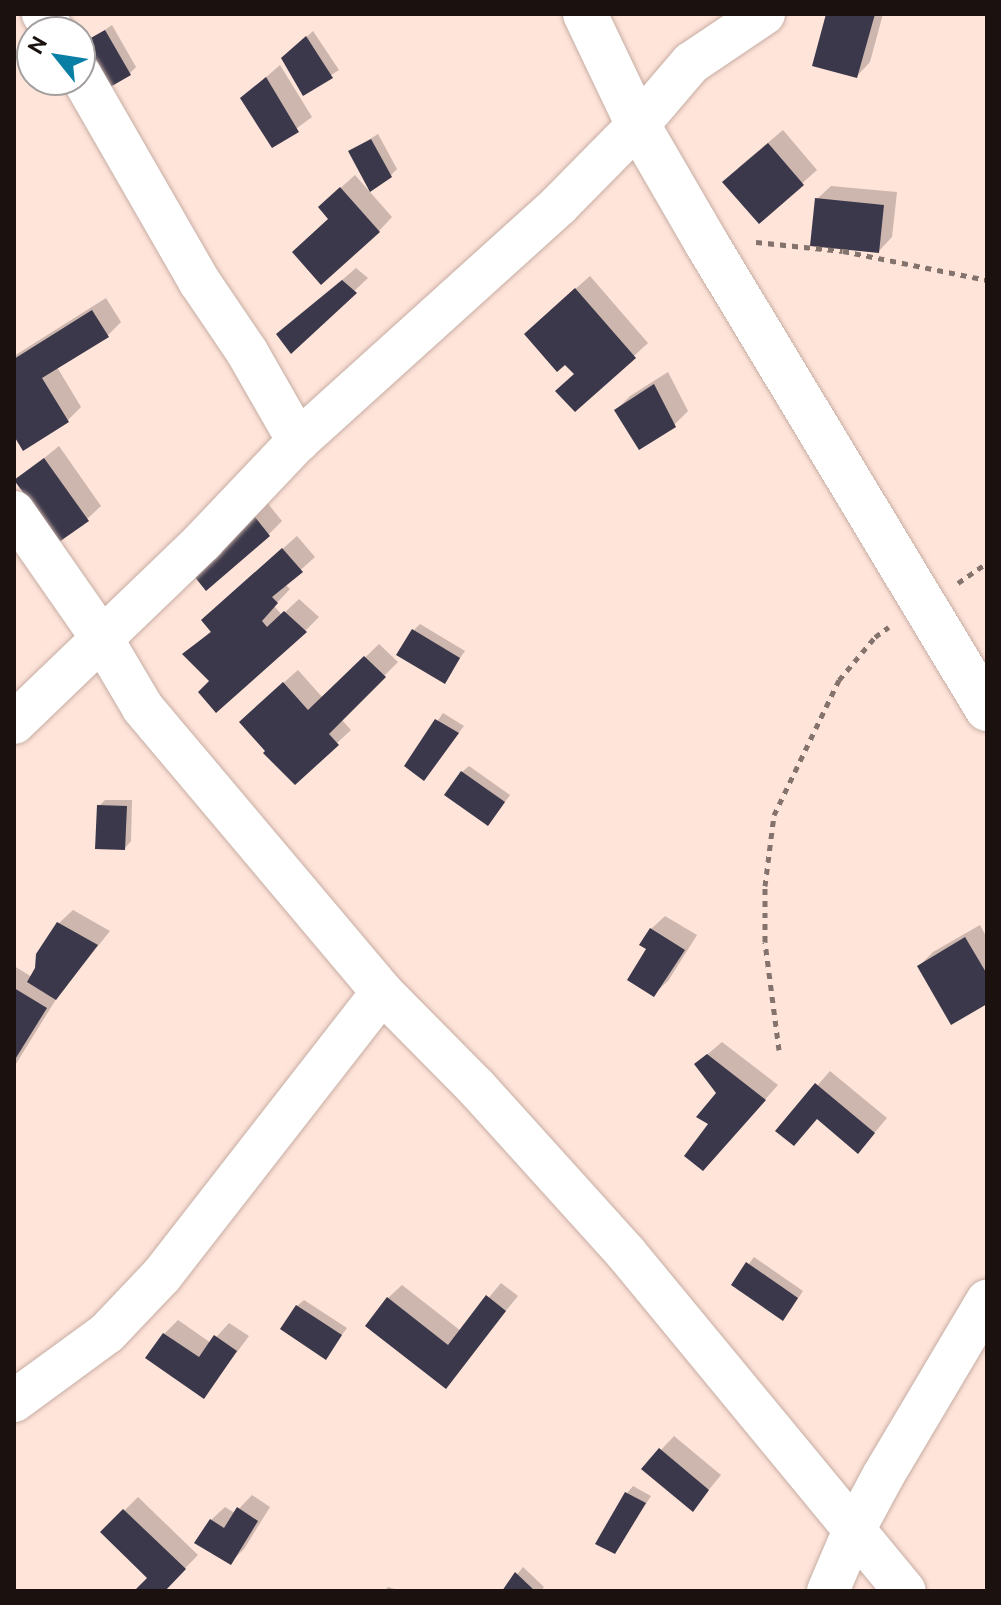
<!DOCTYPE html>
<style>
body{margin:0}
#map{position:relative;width:1001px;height:1605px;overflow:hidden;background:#ffe4da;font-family:Ubuntu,sans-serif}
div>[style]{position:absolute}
.shadow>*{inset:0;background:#0003}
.building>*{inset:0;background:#3b384b}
.path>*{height:5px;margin-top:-2.5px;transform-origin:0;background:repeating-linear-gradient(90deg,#84736c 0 6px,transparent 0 12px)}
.roads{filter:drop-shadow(0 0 2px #c6ada3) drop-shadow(0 0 2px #c6ada3)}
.street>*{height:42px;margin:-21px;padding:0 21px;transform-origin:21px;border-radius:21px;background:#fff}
.secondary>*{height:44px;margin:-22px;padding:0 22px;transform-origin:22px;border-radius:22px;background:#fff}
span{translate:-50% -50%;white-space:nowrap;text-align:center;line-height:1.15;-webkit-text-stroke:8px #fff;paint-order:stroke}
.frame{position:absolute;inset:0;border:16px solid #1b120f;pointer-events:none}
.north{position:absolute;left:16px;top:16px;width:80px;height:80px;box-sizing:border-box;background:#fff;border:2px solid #a4a09f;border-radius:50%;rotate:300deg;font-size:22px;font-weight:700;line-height:32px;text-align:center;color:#1b120f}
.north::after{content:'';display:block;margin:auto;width:28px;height:36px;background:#0a7fa6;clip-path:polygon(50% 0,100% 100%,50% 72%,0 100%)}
</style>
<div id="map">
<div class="shadow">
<i style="clip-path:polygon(828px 14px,883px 14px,870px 62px,857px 76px)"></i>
<i style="clip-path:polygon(112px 25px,136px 67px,129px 74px,83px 45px)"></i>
<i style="clip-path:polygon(313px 31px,339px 70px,303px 93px,290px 52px)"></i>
<i style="clip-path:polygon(280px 65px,312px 117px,273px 146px,257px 85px)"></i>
<i style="clip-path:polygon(783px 130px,817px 170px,759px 222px,738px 168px)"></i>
<i style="clip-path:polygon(378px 134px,397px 169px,390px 176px,351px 151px)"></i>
<i style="clip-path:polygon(355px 175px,392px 217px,379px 231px,334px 194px)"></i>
<i style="clip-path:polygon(831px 186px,897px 192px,892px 237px,879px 251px,817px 199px)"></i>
<i style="clip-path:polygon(356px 268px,368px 278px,291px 351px,279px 334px)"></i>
<i style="clip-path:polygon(590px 276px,648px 343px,575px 410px,576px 373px,540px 320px)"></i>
<i style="clip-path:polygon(106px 298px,121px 322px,108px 335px,57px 367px,81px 407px,68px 420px,14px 432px,14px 356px)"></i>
<i style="clip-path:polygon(668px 372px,688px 411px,674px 425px,616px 410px,630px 396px)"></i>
<i style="clip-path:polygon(59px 446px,101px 506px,87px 519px,17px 480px)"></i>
<i style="clip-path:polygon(265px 500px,282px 521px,268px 535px,189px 567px)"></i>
<i style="clip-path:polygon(297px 536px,315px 557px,285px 584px,290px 589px,274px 606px,282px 615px,299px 599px,319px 617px,305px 631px,212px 681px,185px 654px,212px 630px,217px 607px)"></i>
<i style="clip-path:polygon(420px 624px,465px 651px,444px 681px,414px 630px)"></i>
<i style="clip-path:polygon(379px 644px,398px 662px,341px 719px,351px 730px,295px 782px,255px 708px,298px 670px,323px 698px)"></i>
<i style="clip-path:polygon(443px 713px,464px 726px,424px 778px,407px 765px)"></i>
<i style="clip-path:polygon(469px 766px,510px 795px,494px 817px,462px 772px)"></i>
<i style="clip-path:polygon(105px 800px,132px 800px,131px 841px,125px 848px,99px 806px)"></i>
<i style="clip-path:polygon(73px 910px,110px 931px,58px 996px,14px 1067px,14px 966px,32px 977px,59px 923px)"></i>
<i style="clip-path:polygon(665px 916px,697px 935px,668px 981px,654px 994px,649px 948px,651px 929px)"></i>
<i style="clip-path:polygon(980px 925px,987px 938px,987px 1001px,919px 966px,933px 952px)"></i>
<i style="clip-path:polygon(722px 1042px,778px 1085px,716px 1155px,711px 1124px,718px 1093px,696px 1064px)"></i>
<i style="clip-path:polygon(830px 1071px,887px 1118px,871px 1137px,818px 1118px,778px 1131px)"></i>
<i style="clip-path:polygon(754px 1257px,803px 1291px,789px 1312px,734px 1284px)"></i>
<i style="clip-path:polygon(501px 1283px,518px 1296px,445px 1386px,388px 1298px,402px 1285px,461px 1331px)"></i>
<i style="clip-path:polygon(304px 1300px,347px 1328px,326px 1357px,297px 1306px)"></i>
<i style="clip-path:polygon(178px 1320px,211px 1343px,229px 1323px,249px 1336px,204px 1396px,164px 1334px)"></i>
<i style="clip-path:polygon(674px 1436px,721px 1475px,693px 1509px,661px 1450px)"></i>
<i style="clip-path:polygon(633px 1486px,651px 1496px,615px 1552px,627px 1493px)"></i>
<i style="clip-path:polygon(252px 1495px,270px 1507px,244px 1549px,230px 1563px,211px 1520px,225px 1507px,235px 1513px)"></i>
<i style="clip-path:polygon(138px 1497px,198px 1555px,163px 1591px,137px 1591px,150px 1578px,103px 1532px)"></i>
<i style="clip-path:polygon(523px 1567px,544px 1587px,541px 1591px,504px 1591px)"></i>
<i style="clip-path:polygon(388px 1587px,401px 1591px,384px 1591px)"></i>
</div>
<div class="building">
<i style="clip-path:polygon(826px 14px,875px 14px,857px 78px,812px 66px)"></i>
<i style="clip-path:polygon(105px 30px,131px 75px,105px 90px,80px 44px)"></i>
<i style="clip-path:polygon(306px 36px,333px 78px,303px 96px,281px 58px)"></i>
<i style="clip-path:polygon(266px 77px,299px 132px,272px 148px,240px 98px)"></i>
<i style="clip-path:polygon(371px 139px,392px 177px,370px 192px,348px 151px)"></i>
<i style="clip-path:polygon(768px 143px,804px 185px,759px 224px,722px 182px)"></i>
<i style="clip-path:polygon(340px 187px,380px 232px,321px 285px,292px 252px,328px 219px,318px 207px)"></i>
<i style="clip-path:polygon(815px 198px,884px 205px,879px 253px,810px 246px)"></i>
<i style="clip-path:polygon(342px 280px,357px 293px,291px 354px,276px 334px)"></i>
<i style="clip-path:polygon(575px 288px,636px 358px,575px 412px,555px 391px,574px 374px,565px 365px,557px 372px,524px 334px)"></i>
<i style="clip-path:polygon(92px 310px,109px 337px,42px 378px,69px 422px,23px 451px,14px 436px,14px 359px)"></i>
<i style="clip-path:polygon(654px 384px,676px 427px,639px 450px,614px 410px)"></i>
<i style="clip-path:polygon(44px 458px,89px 521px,59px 542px,14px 480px)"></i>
<i style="clip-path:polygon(251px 512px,270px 536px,206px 591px,186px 566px)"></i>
<i style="clip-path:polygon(282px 548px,303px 572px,272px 597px,278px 603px,262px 621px,267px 627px,284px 611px,307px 632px,216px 713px,198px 692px,209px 681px,182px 654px,211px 632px,201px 620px)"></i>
<i style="clip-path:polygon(412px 629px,460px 658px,445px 684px,396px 655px)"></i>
<i style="clip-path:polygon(364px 656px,386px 677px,329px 734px,339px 745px,295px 785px,263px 753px,265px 751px,239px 722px,283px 682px,308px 710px)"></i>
<i style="clip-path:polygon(435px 719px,459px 733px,424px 781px,404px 766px)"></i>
<i style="clip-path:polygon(461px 771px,505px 802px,488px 826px,444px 795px)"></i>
<i style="clip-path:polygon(97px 805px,127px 806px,125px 850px,95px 849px)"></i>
<i style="clip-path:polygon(57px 922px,98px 945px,56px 1000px,27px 982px,35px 968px,36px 954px)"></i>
<i style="clip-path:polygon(650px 928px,685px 950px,654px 997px,627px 980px,646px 949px,639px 945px)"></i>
<i style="clip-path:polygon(965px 937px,987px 974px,987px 1004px,951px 1025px,917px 966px)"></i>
<i style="clip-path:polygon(14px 988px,47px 1008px,14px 1061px)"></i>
<i style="clip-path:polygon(707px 1054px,766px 1100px,703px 1171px,684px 1156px,708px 1124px,696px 1117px,716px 1093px,694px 1064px)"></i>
<i style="clip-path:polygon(815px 1083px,875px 1133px,858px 1154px,817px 1119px,794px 1146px,775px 1131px)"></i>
<i style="clip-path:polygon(746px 1262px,798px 1298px,783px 1321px,731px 1285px)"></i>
<i style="clip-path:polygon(486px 1295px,506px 1311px,446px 1389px,365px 1326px,387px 1297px,448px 1345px)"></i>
<i style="clip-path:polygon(296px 1305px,342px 1335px,326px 1360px,280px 1329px)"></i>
<i style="clip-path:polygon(163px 1333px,199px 1357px,214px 1335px,237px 1351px,204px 1399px,145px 1358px)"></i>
<i style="clip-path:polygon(659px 1448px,709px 1490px,693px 1512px,641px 1469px)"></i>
<i style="clip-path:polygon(625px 1492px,646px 1503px,615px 1554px,595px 1544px)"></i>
<i style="clip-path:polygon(237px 1507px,258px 1521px,231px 1565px,194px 1543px,210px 1519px,224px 1528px)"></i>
<i style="clip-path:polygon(123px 1509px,186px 1569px,165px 1591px,134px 1591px,147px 1578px,100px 1532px)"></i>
<i style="clip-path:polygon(515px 1572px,535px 1591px,502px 1591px)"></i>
</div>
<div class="path">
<i style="left:756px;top:242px;width:87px;rotate:5.9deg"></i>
<i style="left:843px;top:251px;width:147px;rotate:11.4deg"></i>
<i style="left:958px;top:583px;width:35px;rotate:-35deg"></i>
<i style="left:779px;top:1050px;width:109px;rotate:-97.4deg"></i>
<i style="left:765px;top:942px;width:56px;rotate:-90deg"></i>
<i style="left:765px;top:886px;width:72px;rotate:-82.8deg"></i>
<i style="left:774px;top:815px;width:150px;rotate:-64.3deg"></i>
<i style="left:839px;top:680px;width:56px;rotate:-50.1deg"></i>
<i style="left:875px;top:637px;width:17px;rotate:-36deg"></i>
</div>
<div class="roads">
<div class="street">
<i style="left:43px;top:14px;width:21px;rotate:59deg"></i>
<i style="left:80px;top:74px;width:239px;rotate:60.1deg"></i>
<i style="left:199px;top:281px;width:86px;rotate:55.9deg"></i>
<i style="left:247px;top:352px;width:103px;rotate:60.2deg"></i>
<i style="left:14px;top:512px;width:152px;rotate:55.2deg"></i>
<i style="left:101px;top:637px;width:82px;rotate:59.4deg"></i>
<i style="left:143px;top:708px;width:371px;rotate:49.9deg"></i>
<i style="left:382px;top:992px;width:134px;rotate:45.3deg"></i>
<i style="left:476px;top:1087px;width:224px;rotate:47.9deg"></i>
<i style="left:626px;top:1253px;width:438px;rotate:50.5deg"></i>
<i style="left:14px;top:723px;width:262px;rotate:-43.9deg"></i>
<i style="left:203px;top:541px;width:138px;rotate:-46.5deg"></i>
<i style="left:298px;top:441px;width:350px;rotate:-42.1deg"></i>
<i style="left:558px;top:206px;width:114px;rotate:-45.4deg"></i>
<i style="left:638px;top:125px;width:82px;rotate:-49.5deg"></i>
<i style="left:691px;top:63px;width:88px;rotate:-33.9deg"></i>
<i style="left:14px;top:1401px;width:115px;rotate:-36.2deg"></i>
<i style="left:107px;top:1333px;width:80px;rotate:-46.5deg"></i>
<i style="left:162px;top:1275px;width:358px;rotate:-52.1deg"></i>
<i style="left:828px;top:1591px;width:66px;rotate:-66.9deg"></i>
<i style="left:854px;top:1530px;width:61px;rotate:-61.8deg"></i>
<i style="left:883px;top:1476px;width:204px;rotate:-59.3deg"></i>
</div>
<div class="secondary">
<i style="left:585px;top:14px;width:123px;rotate:64.5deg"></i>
<i style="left:638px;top:125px;width:138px;rotate:59.9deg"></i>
<i style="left:707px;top:244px;width:543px;rotate:58.95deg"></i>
</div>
</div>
<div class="frame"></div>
<div class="north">N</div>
</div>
